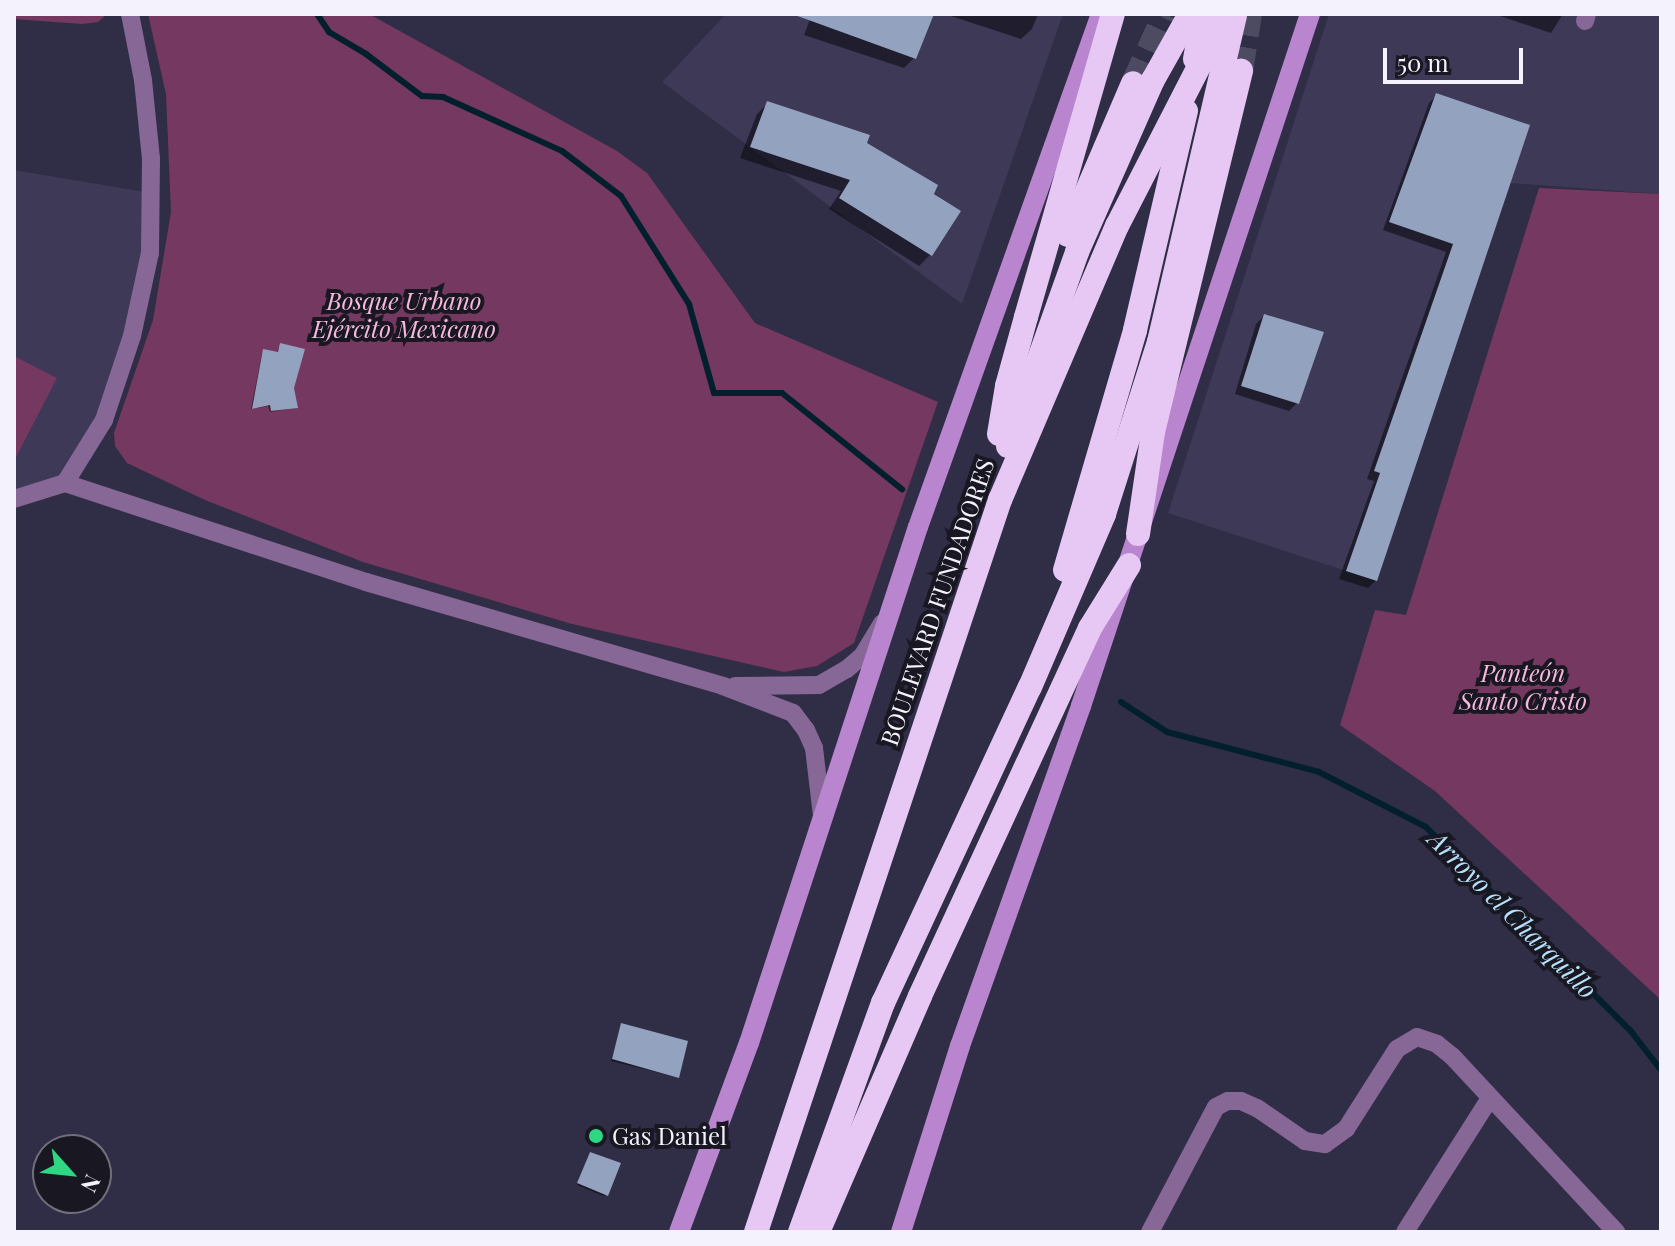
<!DOCTYPE html>
<meta charset="utf-8">
<style>
body{margin:0}
#map{position:relative;width:1675px;height:1246px;overflow:hidden;background:#302d46;font-family:"Playfair Display",serif}
div>[style]{position:absolute}
.built>*{inset:0;background:#3d3957}
.green>*{inset:0;background:#753860}
.shadow>*{inset:0;background:#0007}
.stream>*{height:6px;margin:-3px;padding:0 3px;transform-origin:3px;border-radius:3px;background:#021f2e}
.building>*{inset:0;background:#93a2be}
.highway-tunnel>*{height:24px;margin-top:-12px;transform-origin:0;background:repeating-linear-gradient(90deg,#4d4b61 0 24px,transparent 0 36px)}
.street>*{height:18px;margin:-9px;padding:0 9px;transform-origin:9px;border-radius:9px;background:#876795}
.secondary>*{height:20px;margin:-10px;padding:0 10px;transform-origin:10px;border-radius:10px;background:#b885ce}
.highway>*{height:24px;margin:-12px;padding:0 12px;transform-origin:12px;border-radius:12px;background:#e7c8f4}
.dots>*{width:22px;height:22px;translate:-50% -50%;box-sizing:border-box;border:4px solid #181722;border-radius:50%}
span{translate:-50% -50%;white-space:nowrap;text-align:center;line-height:1.15;-webkit-text-stroke:8px #181722;paint-order:stroke}
.park-label{font-size:24px;color:#f6b8dd;font-style:italic}
.street-label{font-size:24px;color:#f4f3fd}
.poi-label{font-size:24px;color:#f4f3fd}
.left{translate:0 -50%;text-align:left}
.water-label{font-size:26px;color:#b7e1fb;font-style:italic}
.frame{position:absolute;inset:0;border:16px solid #f4f3fd;pointer-events:none}
.north{position:absolute;left:32px;top:1134px;width:80px;height:80px;box-sizing:border-box;background:#181722;border:2px solid #706f7a;border-radius:50%;rotate:117deg;font-size:22px;font-weight:700;line-height:32px;text-align:center;color:#f4f3fd}
.north::after{content:'';display:block;margin:auto;width:28px;height:36px;background:#2ed883;clip-path:polygon(50% 0,100% 100%,50% 72%,0 100%)}
.scale{position:absolute;left:1383px;top:48px;width:140px;height:36px;box-sizing:border-box;border:4px solid #f4f3fd;border-top:0;padding-left:10px;font-size:24px;line-height:28px;white-space:nowrap;color:#f4f3fd;-webkit-text-stroke:6px #181722;paint-order:stroke}
</style>
<div id="map">
<div class="built">
<i style="clip-path:polygon(726px 14px,1063px 14px,962px 304px,662px 82px)"></i>
<i style="clip-path:polygon(1329px 14px,1661px 14px,1661px 194px,1510px 183px,1377px 581px,1168px 513px)"></i>
<i style="clip-path:polygon(14px 170px,151px 193px,150px 253px,116px 387px,65px 483px,14px 499px)"></i>
</div>
<div class="green">
<i style="clip-path:polygon(14px 14px,105px 14px,105px 16px,98px 22px,82px 24px,14px 19px)"></i>
<i style="clip-path:polygon(148px 14px,369px 14px,617px 151px,647px 173px,755px 323px,938px 402px,854px 643px,817px 666px,784px 672px,572px 624px,363px 562px,205px 500px,127px 463px,115px 446px,114px 433px,153px 320px,171px 212px,166px 94px)"></i>
<i style="clip-path:polygon(1539px 188px,1661px 194px,1661px 1000px,1435px 791px,1340px 725px,1375px 610px,1406px 615px)"></i>
<i style="clip-path:polygon(14px 356px,57px 378px,14px 461px)"></i>
</div>
<div class="shadow">
<i style="clip-path:polygon(812px 14px,931px 14px,915px 57px,904px 68px,804px 35px)"></i>
<i style="clip-path:polygon(945px 14px,1038px 14px,1032px 29px,1021px 39px)"></i>
<i style="clip-path:polygon(1494px 14px,1563px 14px,1551px 33px)"></i>
<i style="clip-path:polygon(1437px 95px,1527px 127px,1376px 580px,1368px 588px,1339px 579px,1374px 481px,1367px 479px,1446px 252px,1383px 230px,1429px 103px)"></i>
<i style="clip-path:polygon(768px 103px,865px 144px,959px 211px,930px 255px,919px 266px,829px 209px,841px 191px,740px 158px,757px 114px)"></i>
<i style="clip-path:polygon(1264px 316px,1297px 403px,1289px 411px,1235px 394px,1256px 324px)"></i>
<i style="clip-path:polygon(279px 347px,296px 408px,270px 412px,268px 406px,251px 409px,262px 353px,277px 354px)"></i>
<i style="clip-path:polygon(622px 1025px,677px 1077px,611px 1061px)"></i>
<i style="clip-path:polygon(588px 1156px,606px 1194px,604px 1196px,577px 1185px)"></i>
</div>
<div class="stream">
<i style="left:317px;top:14px;width:22px;rotate:56deg"></i>
<i style="left:329px;top:32px;width:43px;rotate:30.7deg"></i>
<i style="left:366px;top:54px;width:70px;rotate:36.9deg"></i>
<i style="left:422px;top:96px;width:21px;rotate:3deg"></i>
<i style="left:443px;top:97px;width:131px;rotate:24.4deg"></i>
<i style="left:562px;top:151px;width:74px;rotate:37.3deg"></i>
<i style="left:621px;top:196px;width:128px;rotate:57.8deg"></i>
<i style="left:689px;top:304px;width:92px;rotate:74.3deg"></i>
<i style="left:714px;top:393px;width:68px"></i>
<i style="left:782px;top:393px;width:154px;rotate:38.7deg"></i>
<i style="left:1121px;top:702px;width:55px;rotate:33.1deg"></i>
<i style="left:1167px;top:732px;width:157px;rotate:14.7deg"></i>
<i style="left:1319px;top:772px;width:120px;rotate:27.2deg"></i>
<i style="left:1426px;top:827px;width:288px;rotate:44.9deg"></i>
<i style="left:1630px;top:1030px;width:51px;rotate:52.2deg"></i>
</div>
<div class="building">
<i style="clip-path:polygon(792px 14px,934px 14px,916px 59px)"></i>
<i style="clip-path:polygon(1436px 93px,1530px 125px,1377px 581px,1346px 571px,1380px 473px,1374px 471px,1453px 244px,1389px 222px)"></i>
<i style="clip-path:polygon(767px 101px,870px 135px,867px 143px,938px 185px,934px 194px,961px 211px,932px 256px,839px 198px,850px 180px,750px 147px)"></i>
<i style="clip-path:polygon(1264px 314px,1324px 332px,1299px 404px,1241px 386px)"></i>
<i style="clip-path:polygon(280px 343px,305px 349px,294px 388px,298px 408px,271px 411px,270px 405px,252px 409px,263px 349px,278px 352px)"></i>
<i style="clip-path:polygon(621px 1023px,688px 1041px,679px 1078px,612px 1059px)"></i>
<i style="clip-path:polygon(590px 1152px,621px 1163px,608px 1196px,577px 1183px)"></i>
</div>
<div class="highway-tunnel">
<i style="left:1241px;top:71px;width:58px;rotate:-81deg"></i>
<i style="left:1133px;top:83px;width:76px;rotate:-65.1deg"></i>
</div>
<div class="street">
<i style="left:1585px;top:21px;width:7px;rotate:-74deg"></i>
<i style="left:65px;top:483px;width:317px;rotate:18.2deg"></i>
<i style="left:366px;top:582px;width:372px;rotate:16.2deg"></i>
<i style="left:723px;top:686px;width:75px;rotate:21.1deg"></i>
<i style="left:793px;top:713px;width:21px;rotate:53deg"></i>
<i style="left:806px;top:730px;width:20px;rotate:66deg"></i>
<i style="left:814px;top:748px;width:68px;rotate:83.3deg"></i>
<i style="left:65px;top:483px;width:74px;rotate:-58.2deg"></i>
<i style="left:104px;top:420px;width:89px;rotate:-71.6deg"></i>
<i style="left:132px;top:336px;width:85px;rotate:-77.8deg"></i>
<i style="left:150px;top:253px;width:94px;rotate:-89.4deg"></i>
<i style="left:151px;top:159px;width:79px;rotate:-95.8deg"></i>
<i style="left:143px;top:80px;width:67px;rotate:-101.1deg"></i>
<i style="left:14px;top:499px;width:53px;rotate:-17.4deg"></i>
<i style="left:735px;top:686px;width:84px;rotate:-0.7deg"></i>
<i style="left:819px;top:685px;width:32px;rotate:-30deg"></i>
<i style="left:847px;top:669px;width:21px;rotate:-41deg"></i>
<i style="left:863px;top:655px;width:37px;rotate:-59deg"></i>
<i style="left:1150px;top:1232px;width:141px;rotate:-62.2deg"></i>
<i style="left:1216px;top:1107px;width:13px;rotate:-27deg"></i>
<i style="left:1228px;top:1101px;width:13px"></i>
<i style="left:1241px;top:1101px;width:17px;rotate:24deg"></i>
<i style="left:1257px;top:1108px;width:58px;rotate:34.5deg"></i>
<i style="left:1305px;top:1141px;width:20px;rotate:9deg"></i>
<i style="left:1325px;top:1144px;width:26px;rotate:-36deg"></i>
<i style="left:1346px;top:1129px;width:95px;rotate:-57.5deg"></i>
<i style="left:1397px;top:1049px;width:23px;rotate:-31deg"></i>
<i style="left:1417px;top:1037px;width:21px;rotate:19deg"></i>
<i style="left:1437px;top:1044px;width:19px;rotate:39deg"></i>
<i style="left:1452px;top:1056px;width:241px;rotate:47deg"></i>
<i style="left:1405px;top:1232px;width:159px;rotate:-57.6deg"></i>
</div>
<div class="secondary">
<i style="left:679px;top:1232px;width:202px;rotate:-69.7deg"></i>
<i style="left:749px;top:1043px;width:543px;rotate:-71.87deg"></i>
<i style="left:918px;top:527px;width:545px;rotate:-70.37deg"></i>
<i style="left:901px;top:1232px;width:195px;rotate:-72.4deg"></i>
<i style="left:960px;top:1046px;width:361px;rotate:-70.4deg"></i>
<i style="left:1081px;top:706px;width:729px;rotate:-71.69deg"></i>
</div>
<div class="highway">
<i style="left:1195px;top:59px;width:46px;rotate:-79.9deg"></i>
<i style="left:1068px;top:235px;width:165px;rotate:-66.8deg"></i>
<i style="left:999px;top:434px;width:49px;rotate:-80.5deg"></i>
<i style="left:1007px;top:386px;width:72px;rotate:-74.6deg"></i>
<i style="left:1026px;top:317px;width:315px;rotate:-74deg"></i>
<i style="left:1008px;top:446px;width:206px;rotate:-70.4deg"></i>
<i style="left:1077px;top:252px;width:188px;rotate:-66.2deg"></i>
<i style="left:1153px;top:80px;width:76px;rotate:-60.7deg"></i>
<i style="left:1138px;top:534px;width:103px;rotate:-81.6deg"></i>
<i style="left:1153px;top:432px;width:372px;rotate:-76.3deg"></i>
<i style="left:1065px;top:570px;width:250px;rotate:-73.7deg"></i>
<i style="left:1135px;top:330px;width:225px;rotate:-76.9deg"></i>
<i style="left:756px;top:1232px;width:772px;rotate:-71.57deg"></i>
<i style="left:1000px;top:500px;width:298px;rotate:-66.9deg"></i>
<i style="left:1117px;top:226px;width:238px;rotate:-62.8deg"></i>
<i style="left:800px;top:1232px;width:244px;rotate:-70.1deg"></i>
<i style="left:883px;top:1003px;width:349px;rotate:-65.1deg"></i>
<i style="left:1030px;top:687px;width:188px;rotate:-66.8deg"></i>
<i style="left:1104px;top:514px;width:181px;rotate:-72.3deg"></i>
<i style="left:1159px;top:342px;width:335px;rotate:-76.9deg"></i>
<i style="left:818px;top:1232px;width:257px;rotate:-66.6deg"></i>
<i style="left:920px;top:996px;width:405px;rotate:-65.2deg"></i>
<i style="left:1090px;top:628px;width:74px;rotate:-58.2deg"></i>
</div>
<div class="dots">
<i style="left:596px;top:1136px;background:#2ed883"></i>
</div>
<div class="park-label">
<span style="left:404px;top:315px">Bosque Urbano<br>Ejército Mexicano</span>
<span style="left:1523px;top:687px">Panteón<br>Santo Cristo</span>
</div>
<div class="street-label">
<span style="left:937px;top:602px;rotate:-71deg">BOULEVARD FUNDADORES</span>
</div>
<div class="poi-label">
<span class="left" style="left:612px;top:1136px">Gas Daniel</span>
</div>
<div class="water-label">
<span style="left:1513px;top:914px;rotate:45deg">Arroyo el Charquillo</span>
</div>
<div class="frame"></div>
<div class="north">N</div>
<div class="scale">50 m</div>
</div>
